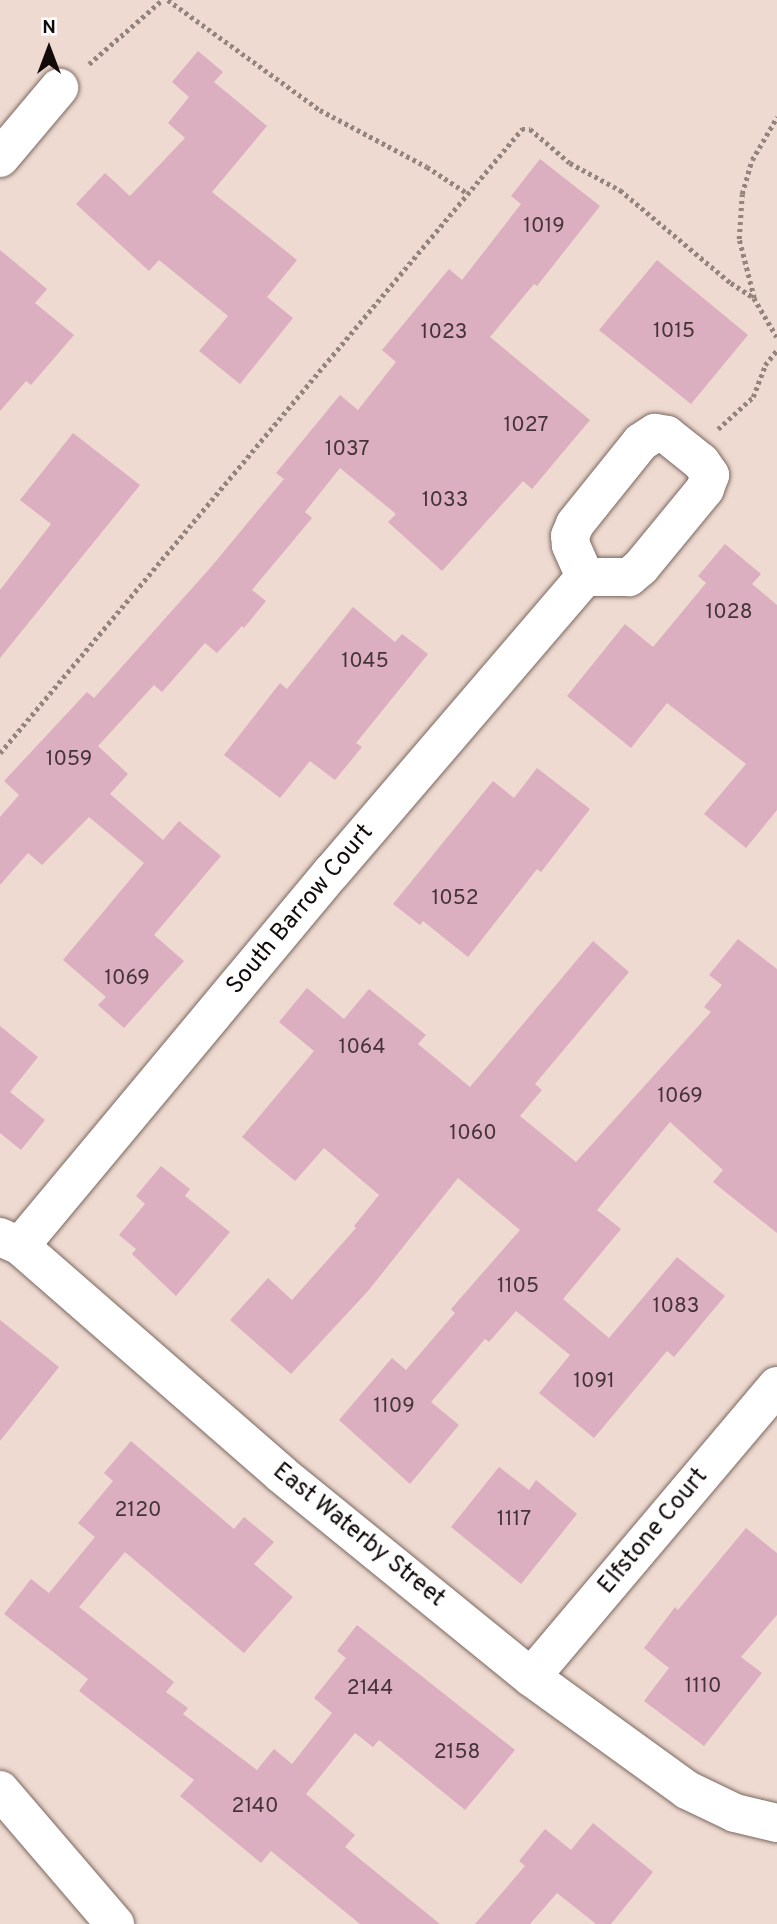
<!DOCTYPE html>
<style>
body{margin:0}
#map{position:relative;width:777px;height:1924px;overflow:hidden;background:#efdad1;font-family:Overpass,sans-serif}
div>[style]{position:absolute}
.building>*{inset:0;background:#dbaec0}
.path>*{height:4.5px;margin-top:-2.25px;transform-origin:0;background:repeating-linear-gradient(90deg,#93847e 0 3.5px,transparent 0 7px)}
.roads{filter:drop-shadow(0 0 2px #7a6860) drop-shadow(0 0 2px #7a6860)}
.minor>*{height:38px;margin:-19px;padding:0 19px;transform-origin:19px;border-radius:19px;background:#fff}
span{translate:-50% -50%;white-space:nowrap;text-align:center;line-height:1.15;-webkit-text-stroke:5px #fff;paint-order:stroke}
.number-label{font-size:21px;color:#443437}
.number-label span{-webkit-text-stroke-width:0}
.street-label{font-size:24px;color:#120b09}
.north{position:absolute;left:14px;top:14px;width:70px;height:70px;-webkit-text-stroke:5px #fff;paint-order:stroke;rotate:0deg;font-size:19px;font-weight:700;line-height:28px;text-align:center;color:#120b09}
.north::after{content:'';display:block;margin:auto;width:24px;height:32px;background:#120b09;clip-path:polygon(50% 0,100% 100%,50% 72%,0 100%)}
</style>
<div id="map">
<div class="building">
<i style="clip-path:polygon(198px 51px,223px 72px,214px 82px,267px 126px,212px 192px,297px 260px,267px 297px,293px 318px,240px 384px,199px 351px,228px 316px,159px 260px,149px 271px,76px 204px,105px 173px,130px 196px,185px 138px,168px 123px,189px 97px,172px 82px)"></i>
<i style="clip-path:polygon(540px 159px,600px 206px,537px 286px,534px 284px,490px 337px,590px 420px,532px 489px,523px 481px,442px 571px,388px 522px,396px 514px,340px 468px,305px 512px,312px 518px,252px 590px,266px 601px,244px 628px,242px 626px,217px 653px,205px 643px,162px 692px,154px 685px,98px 746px,128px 774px,110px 794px,163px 840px,179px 821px,221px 856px,154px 935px,184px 961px,124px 1028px,98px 1005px,106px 997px,63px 960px,144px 863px,89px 817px,42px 865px,28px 853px,0 885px,0 817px,19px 795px,4px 781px,87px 692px,94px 698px,211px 567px,284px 479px,276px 473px,340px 395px,358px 410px,396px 362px,382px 350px,449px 269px,462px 280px,521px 204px,511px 196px)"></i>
<i style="clip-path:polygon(0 250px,47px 289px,35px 303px,74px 335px,31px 385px,26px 381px,0 411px)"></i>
<i style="clip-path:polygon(657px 260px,748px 335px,691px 404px,599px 330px)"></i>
<i style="clip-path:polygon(73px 433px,140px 485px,0 658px,0 590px,51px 524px,20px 500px)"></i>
<i style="clip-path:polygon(725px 544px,761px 574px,752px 584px,777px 605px,777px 810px,746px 848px,704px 814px,746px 764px,667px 703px,631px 748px,567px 696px,625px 624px,653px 647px,706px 583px,698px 576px)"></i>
<i style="clip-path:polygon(353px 607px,395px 642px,402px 634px,428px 654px,356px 743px,362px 747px,335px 780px,310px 761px,280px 798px,224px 755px,280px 683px,287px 689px)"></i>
<i style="clip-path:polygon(537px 768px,590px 809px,541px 872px,537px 869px,468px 957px,423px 921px,420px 925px,393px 904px,493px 781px,514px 798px)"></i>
<i style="clip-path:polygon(738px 939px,777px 969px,777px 1233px,713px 1182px,723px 1170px,670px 1122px,597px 1210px,621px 1229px,563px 1299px,609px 1338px,677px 1257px,725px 1296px,674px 1357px,667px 1351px,594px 1438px,539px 1393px,570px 1355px,516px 1311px,489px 1342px,485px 1339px,431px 1402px,459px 1425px,410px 1484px,339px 1420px,392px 1358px,406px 1370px,455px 1313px,451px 1309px,520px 1230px,458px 1178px,368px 1291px,291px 1374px,230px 1320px,268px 1278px,292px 1300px,356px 1228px,354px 1226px,379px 1195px,324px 1148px,295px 1181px,242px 1137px,314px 1051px,279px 1022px,307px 988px,344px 1019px,369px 989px,426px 1035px,418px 1044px,470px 1087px,593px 941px,629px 972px,535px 1084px,542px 1090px,520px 1116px,576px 1162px,711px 1012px,704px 1007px,722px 985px,709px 975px)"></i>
<i style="clip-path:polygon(0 1026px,38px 1057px,10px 1092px,45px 1120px,21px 1150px,0 1133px)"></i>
<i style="clip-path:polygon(161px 1166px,190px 1189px,185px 1196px,230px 1232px,176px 1296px,132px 1254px,136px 1249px,119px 1235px,145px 1204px,136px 1196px)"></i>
<i style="clip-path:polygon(0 1320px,59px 1367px,0 1441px)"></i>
<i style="clip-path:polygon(131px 1441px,234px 1529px,244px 1517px,274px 1542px,254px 1564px,293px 1597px,244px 1653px,125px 1552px,79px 1607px,174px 1682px,166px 1692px,188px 1708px,183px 1714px,257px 1770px,274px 1749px,292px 1764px,332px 1713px,314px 1698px,346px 1658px,337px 1651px,357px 1625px,515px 1750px,465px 1810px,379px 1740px,373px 1747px,355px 1733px,306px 1794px,355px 1835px,345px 1847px,440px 1924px,360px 1924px,271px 1851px,261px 1863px,180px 1796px,194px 1780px,79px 1691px,88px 1679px,4px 1614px,31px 1579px,49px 1593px,95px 1537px,78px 1523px,113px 1481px,104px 1473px)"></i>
<i style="clip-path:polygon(499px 1467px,529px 1490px,536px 1480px,577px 1514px,521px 1584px,451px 1527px)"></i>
<i style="clip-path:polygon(746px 1528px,777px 1553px,777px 1615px,741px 1657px,762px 1673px,704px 1746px,644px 1701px,669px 1668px,644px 1648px,675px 1607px,678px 1610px)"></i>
<i style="clip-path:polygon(593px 1823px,653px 1872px,611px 1924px,596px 1924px,557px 1893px,530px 1924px,475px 1924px,525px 1866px,519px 1861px,545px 1829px,571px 1850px)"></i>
</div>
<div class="path">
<i style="left:168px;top:0;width:188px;rotate:35.9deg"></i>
<i style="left:320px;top:110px;width:121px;rotate:28deg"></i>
<i style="left:427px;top:167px;width:48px;rotate:33deg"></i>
<i style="left:89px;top:64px;width:97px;rotate:-41.2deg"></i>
<i style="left:754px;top:298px;width:61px;rotate:-104.3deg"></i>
<i style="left:739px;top:239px;width:45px;rotate:-86.2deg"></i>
<i style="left:742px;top:194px;width:35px;rotate:-74deg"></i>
<i style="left:752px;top:160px;width:50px;rotate:-59.8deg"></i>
<i style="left:718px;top:429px;width:47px;rotate:-42.4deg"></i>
<i style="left:753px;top:397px;width:34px;rotate:-69deg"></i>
<i style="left:765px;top:365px;width:19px;rotate:-51deg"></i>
<i style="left:0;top:753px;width:814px;rotate:-50.09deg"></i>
<i style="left:522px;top:129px;width:8px"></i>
<i style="left:530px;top:129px;width:52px;rotate:40.4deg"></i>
<i style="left:570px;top:163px;width:57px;rotate:28.4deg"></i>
<i style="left:620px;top:190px;width:145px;rotate:40deg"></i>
<i style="left:731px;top:283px;width:27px;rotate:33deg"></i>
<i style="left:754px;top:298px;width:45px;rotate:59.5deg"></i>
</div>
<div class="roads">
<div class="minor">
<i style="left:0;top:158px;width:92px;rotate:-49.9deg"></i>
<i style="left:655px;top:433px;width:12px;rotate:9deg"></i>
<i style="left:667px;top:435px;width:43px;rotate:38.5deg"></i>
<i style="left:701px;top:462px;width:16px;rotate:55deg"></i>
<i style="left:710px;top:475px;width:15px;rotate:110deg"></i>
<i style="left:705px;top:489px;width:101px;rotate:129.4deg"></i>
<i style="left:641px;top:567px;width:16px;rotate:140deg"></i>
<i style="left:629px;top:577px;width:44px;rotate:180deg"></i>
<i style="left:585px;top:577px;width:35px;rotate:-114deg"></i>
<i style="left:571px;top:545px;width:9px;rotate:-96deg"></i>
<i style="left:570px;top:536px;width:13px;rotate:-67deg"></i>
<i style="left:575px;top:524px;width:105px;rotate:-51.2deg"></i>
<i style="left:641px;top:442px;width:17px;rotate:-33deg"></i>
<i style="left:0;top:1237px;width:22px;rotate:24deg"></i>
<i style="left:20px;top:1246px;width:347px;rotate:41.1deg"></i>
<i style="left:281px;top:1474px;width:322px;rotate:39.1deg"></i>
<i style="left:531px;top:1677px;width:193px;rotate:35.9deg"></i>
<i style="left:687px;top:1790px;width:53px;rotate:25.6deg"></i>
<i style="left:735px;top:1813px;width:43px;rotate:13.4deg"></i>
<i style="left:20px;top:1246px;width:487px;rotate:-50.2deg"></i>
<i style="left:332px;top:872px;width:389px;rotate:-49.4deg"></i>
<i style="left:531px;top:1677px;width:381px;rotate:-49.8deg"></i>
<i style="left:0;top:1790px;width:177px;rotate:49.4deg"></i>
</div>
</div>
<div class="number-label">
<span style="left:544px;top:227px">1019</span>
<span style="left:674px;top:332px">1015</span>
<span style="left:444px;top:333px">1023</span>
<span style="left:526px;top:426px">1027</span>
<span style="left:347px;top:450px">1037</span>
<span style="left:445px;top:501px">1033</span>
<span style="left:729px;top:613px">1028</span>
<span style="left:365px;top:662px">1045</span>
<span style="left:69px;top:760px">1059</span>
<span style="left:455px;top:899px">1052</span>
<span style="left:127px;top:979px">1069</span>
<span style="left:362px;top:1048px">1064</span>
<span style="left:680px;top:1097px">1069</span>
<span style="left:473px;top:1134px">1060</span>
<span style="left:518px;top:1287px">1105</span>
<span style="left:676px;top:1307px">1083</span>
<span style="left:594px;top:1382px">1091</span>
<span style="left:394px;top:1407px">1109</span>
<span style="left:138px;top:1511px">2120</span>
<span style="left:514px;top:1520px">1117</span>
<span style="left:703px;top:1687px">1110</span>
<span style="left:370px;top:1689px">2144</span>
<span style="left:457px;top:1753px">2158</span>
<span style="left:255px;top:1807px">2140</span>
</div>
<div class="street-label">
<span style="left:301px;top:910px;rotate:-50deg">South Barrow Court</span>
<span style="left:654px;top:1532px;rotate:-50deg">Elfstone Court</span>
<span style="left:358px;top:1536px;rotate:39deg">East Waterby Street</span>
</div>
<div class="north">N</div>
</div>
